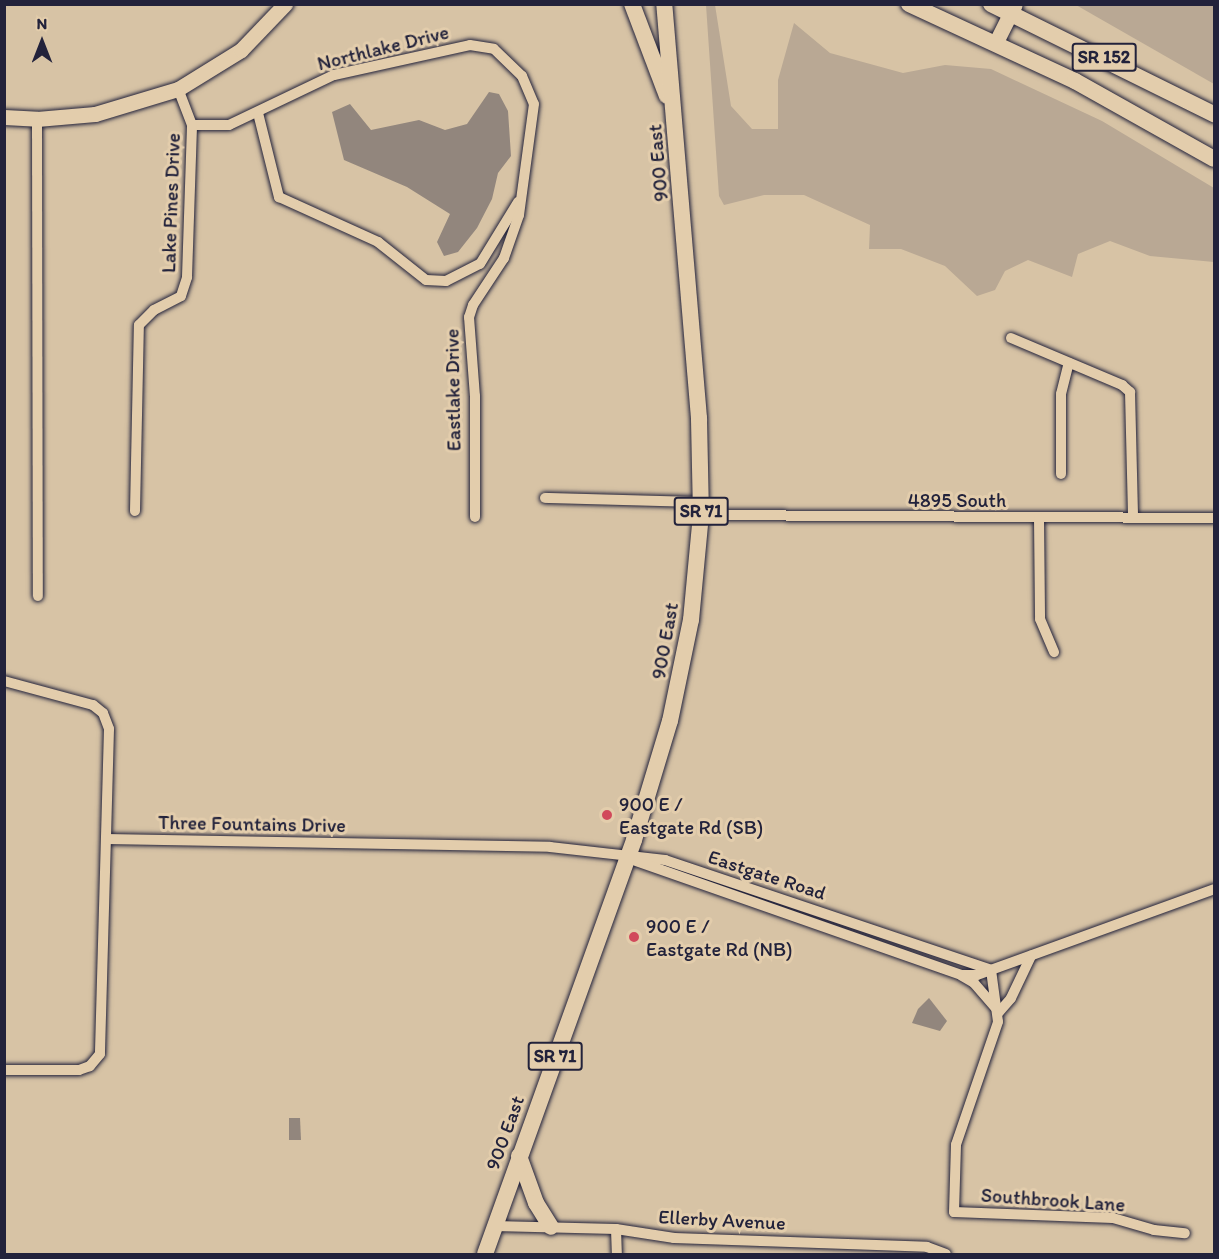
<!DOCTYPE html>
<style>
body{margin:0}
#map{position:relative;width:1219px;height:1259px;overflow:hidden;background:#d7c3a5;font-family:Itim,sans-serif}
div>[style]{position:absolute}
.green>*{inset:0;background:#b9a894}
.water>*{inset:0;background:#92867d}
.roads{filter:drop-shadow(0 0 2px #22223b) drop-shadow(0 0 2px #22223b)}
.street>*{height:10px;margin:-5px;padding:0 5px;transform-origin:5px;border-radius:5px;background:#e3cdac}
.secondary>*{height:15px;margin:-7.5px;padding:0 7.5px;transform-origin:7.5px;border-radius:7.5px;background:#e3cdac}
.primary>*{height:16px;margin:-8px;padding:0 8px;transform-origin:8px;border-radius:8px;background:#e3cdac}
.dots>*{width:16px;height:16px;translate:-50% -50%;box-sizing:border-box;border:3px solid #e3cdac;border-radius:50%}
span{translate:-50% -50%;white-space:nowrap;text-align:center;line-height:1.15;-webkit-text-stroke:6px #e3cdac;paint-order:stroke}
.shield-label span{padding:2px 4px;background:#e3cdac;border:2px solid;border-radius:4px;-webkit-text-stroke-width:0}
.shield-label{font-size:18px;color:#22223b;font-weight:700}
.street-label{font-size:20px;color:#22223b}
.poi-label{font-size:20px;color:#22223b}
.left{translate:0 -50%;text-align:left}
.frame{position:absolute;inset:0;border:6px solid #22223b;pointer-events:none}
.north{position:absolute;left:12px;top:12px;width:60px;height:60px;-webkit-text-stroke:4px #e3cdac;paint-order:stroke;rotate:0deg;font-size:16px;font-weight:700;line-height:24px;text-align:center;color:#22223b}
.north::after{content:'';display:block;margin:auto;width:21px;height:27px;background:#22223b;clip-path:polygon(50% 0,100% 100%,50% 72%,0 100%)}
</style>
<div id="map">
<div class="green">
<i style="clip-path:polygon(706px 5px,715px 5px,731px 106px,752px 129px,778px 129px,778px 80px,794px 23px,830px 53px,903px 73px,945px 65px,991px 69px,1102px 121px,1214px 188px,1214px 262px,1150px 256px,1110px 241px,1078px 254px,1072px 277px,1028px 260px,1005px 271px,995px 290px,977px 296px,945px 266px,901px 249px,869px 249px,870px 225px,804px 195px,764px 195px,724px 205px,719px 196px)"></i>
<i style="clip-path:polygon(1076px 5px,1214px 5px,1214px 84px)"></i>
</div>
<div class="water">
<i style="clip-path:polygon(489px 92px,499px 94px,508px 111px,511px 156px,498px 173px,492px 199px,477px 228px,458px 252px,444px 256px,437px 242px,450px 214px,407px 187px,344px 160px,332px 112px,350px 104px,371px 130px,419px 120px,445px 130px,467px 124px)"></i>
<i style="clip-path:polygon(929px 998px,947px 1021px,940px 1031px,912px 1023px,918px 1009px)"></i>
<i style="clip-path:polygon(289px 1118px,300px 1118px,301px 1140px,289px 1140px)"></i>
</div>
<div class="roads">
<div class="street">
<i style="left:258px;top:113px;width:87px;rotate:76deg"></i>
<i style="left:279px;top:197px;width:109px;rotate:24.4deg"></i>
<i style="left:378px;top:242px;width:61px;rotate:38.4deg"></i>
<i style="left:426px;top:280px;width:20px;rotate:3deg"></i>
<i style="left:446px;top:281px;width:38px;rotate:-27deg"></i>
<i style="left:480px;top:264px;width:73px;rotate:-58.5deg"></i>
<i style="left:37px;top:119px;width:477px;rotate:89.9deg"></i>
<i style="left:192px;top:125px;width:37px"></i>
<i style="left:229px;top:125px;width:116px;rotate:-25.5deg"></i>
<i style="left:334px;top:75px;width:139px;rotate:-12.4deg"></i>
<i style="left:470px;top:45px;width:24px;rotate:9deg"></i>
<i style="left:494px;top:49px;width:39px;rotate:44deg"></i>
<i style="left:522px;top:76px;width:30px;rotate:67deg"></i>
<i style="left:534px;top:104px;width:112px;rotate:97.7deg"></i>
<i style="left:519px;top:215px;width:46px;rotate:109.2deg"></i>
<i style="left:504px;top:258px;width:56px;rotate:123.4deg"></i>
<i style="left:473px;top:305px;width:13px;rotate:108deg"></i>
<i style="left:469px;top:317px;width:79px;rotate:85.7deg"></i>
<i style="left:475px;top:396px;width:121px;rotate:90deg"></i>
<i style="left:1011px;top:338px;width:121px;rotate:22.9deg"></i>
<i style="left:1122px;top:385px;width:11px;rotate:41deg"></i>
<i style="left:1130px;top:392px;width:126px;rotate:88.6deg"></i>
<i style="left:1061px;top:474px;width:80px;rotate:-90deg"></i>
<i style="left:1061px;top:394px;width:32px;rotate:-76deg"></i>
<i style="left:545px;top:498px;width:156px;rotate:1.5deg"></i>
<i style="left:135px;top:511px;width:186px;rotate:-88.8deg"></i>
<i style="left:139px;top:325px;width:21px;rotate:-45deg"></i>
<i style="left:154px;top:310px;width:30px;rotate:-27deg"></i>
<i style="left:181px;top:296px;width:20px;rotate:-72deg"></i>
<i style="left:187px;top:277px;width:152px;rotate:-88.1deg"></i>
<i style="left:192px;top:125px;width:39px;rotate:-111deg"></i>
<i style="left:701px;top:515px;width:513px;rotate:0.34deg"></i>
<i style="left:1039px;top:518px;width:101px;rotate:89.4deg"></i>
<i style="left:1040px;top:619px;width:36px;rotate:67deg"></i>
<i style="left:4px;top:681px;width:92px;rotate:15.1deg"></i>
<i style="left:93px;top:705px;width:13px;rotate:39deg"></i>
<i style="left:103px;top:713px;width:17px;rotate:69deg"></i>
<i style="left:109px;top:729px;width:325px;rotate:91.6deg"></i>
<i style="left:100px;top:1054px;width:16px;rotate:130deg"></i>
<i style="left:90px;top:1066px;width:12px;rotate:160deg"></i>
<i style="left:79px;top:1070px;width:75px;rotate:180deg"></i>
<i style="left:106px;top:839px;width:444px;rotate:1deg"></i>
<i style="left:550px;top:847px;width:116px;rotate:6.4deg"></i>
<i style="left:665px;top:860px;width:344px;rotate:18.6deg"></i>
<i style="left:636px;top:861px;width:344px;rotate:19.3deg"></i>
<i style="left:961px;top:975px;width:16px"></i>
<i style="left:977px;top:975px;width:252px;rotate:-19.9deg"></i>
<i style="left:991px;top:970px;width:52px;rotate:82.3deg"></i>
<i style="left:998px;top:1022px;width:130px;rotate:108.9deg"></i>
<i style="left:956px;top:1145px;width:67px;rotate:91.7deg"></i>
<i style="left:954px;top:1212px;width:159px;rotate:2.2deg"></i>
<i style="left:1113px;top:1218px;width:43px;rotate:16.3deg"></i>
<i style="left:1154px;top:1230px;width:31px;rotate:6deg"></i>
<i style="left:962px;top:976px;width:14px;rotate:30deg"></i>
<i style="left:974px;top:983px;width:38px;rotate:49deg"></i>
<i style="left:999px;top:1012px;width:18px;rotate:-49deg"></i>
<i style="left:1011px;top:998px;width:47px;rotate:-64.5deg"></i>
<i style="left:494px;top:1226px;width:122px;rotate:1.4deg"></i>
<i style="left:616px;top:1229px;width:59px;rotate:8.8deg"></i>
<i style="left:674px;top:1238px;width:253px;rotate:2deg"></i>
<i style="left:927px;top:1247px;width:20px;rotate:20deg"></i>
<i style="left:616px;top:1229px;width:25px;rotate:88deg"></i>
</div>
<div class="secondary">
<i style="left:996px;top:42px;width:42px;rotate:-63.4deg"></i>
<i style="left:4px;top:117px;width:33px;rotate:3deg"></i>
<i style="left:37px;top:119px;width:58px;rotate:-4.9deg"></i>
<i style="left:95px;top:114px;width:87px;rotate:-16.8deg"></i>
<i style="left:178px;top:89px;width:74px;rotate:-31.8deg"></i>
<i style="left:241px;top:50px;width:64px;rotate:-46.3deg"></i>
</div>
<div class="primary">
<i style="left:632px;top:4px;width:98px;rotate:69.2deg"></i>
<i style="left:909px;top:4px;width:183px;rotate:24.9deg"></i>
<i style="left:1075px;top:81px;width:159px;rotate:29.3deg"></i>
<i style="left:991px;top:4px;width:249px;rotate:26.3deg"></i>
<i style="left:519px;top:1156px;width:50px;rotate:70.1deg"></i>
<i style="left:536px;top:1203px;width:28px;rotate:58deg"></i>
<i style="left:485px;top:1254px;width:440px;rotate:-70.2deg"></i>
<i style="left:634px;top:840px;width:124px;rotate:-73.2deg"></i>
<i style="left:670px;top:721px;width:103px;rotate:-78.3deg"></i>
<i style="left:691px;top:620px;width:105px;rotate:-84.6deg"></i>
<i style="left:701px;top:515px;width:97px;rotate:-91.2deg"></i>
<i style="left:699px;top:418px;width:415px;rotate:-94.8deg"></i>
</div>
</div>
<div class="dots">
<i style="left:607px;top:815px;background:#d1495b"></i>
<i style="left:634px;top:937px;background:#d1495b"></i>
</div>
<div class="shield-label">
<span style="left:1104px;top:57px">SR 152</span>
<span style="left:701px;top:511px">SR 71</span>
<span style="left:555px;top:1056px">SR 71</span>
</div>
<div class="street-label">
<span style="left:383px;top:48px;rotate:-14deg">Northlake Drive</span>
<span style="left:658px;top:163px;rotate:-95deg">900 East</span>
<span style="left:171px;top:203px;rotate:-88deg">Lake Pines Drive</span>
<span style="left:453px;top:390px;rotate:-91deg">Eastlake Drive</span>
<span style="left:957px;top:500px">4895 South</span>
<span style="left:665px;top:641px;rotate:-80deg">900 East</span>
<span style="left:252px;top:824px;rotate:1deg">Three Fountains Drive</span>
<span style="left:767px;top:875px;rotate:18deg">Eastgate Road</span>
<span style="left:505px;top:1133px;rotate:-70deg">900 East</span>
<span style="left:1053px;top:1200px;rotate:4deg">Southbrook Lane</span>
<span style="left:722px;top:1220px;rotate:3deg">Ellerby Avenue</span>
</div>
<div class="poi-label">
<span class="left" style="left:619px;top:816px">900 E /<br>Eastgate Rd (SB)</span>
<span class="left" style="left:646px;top:938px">900 E /<br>Eastgate Rd (NB)</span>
</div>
<div class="frame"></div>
<div class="north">N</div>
</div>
